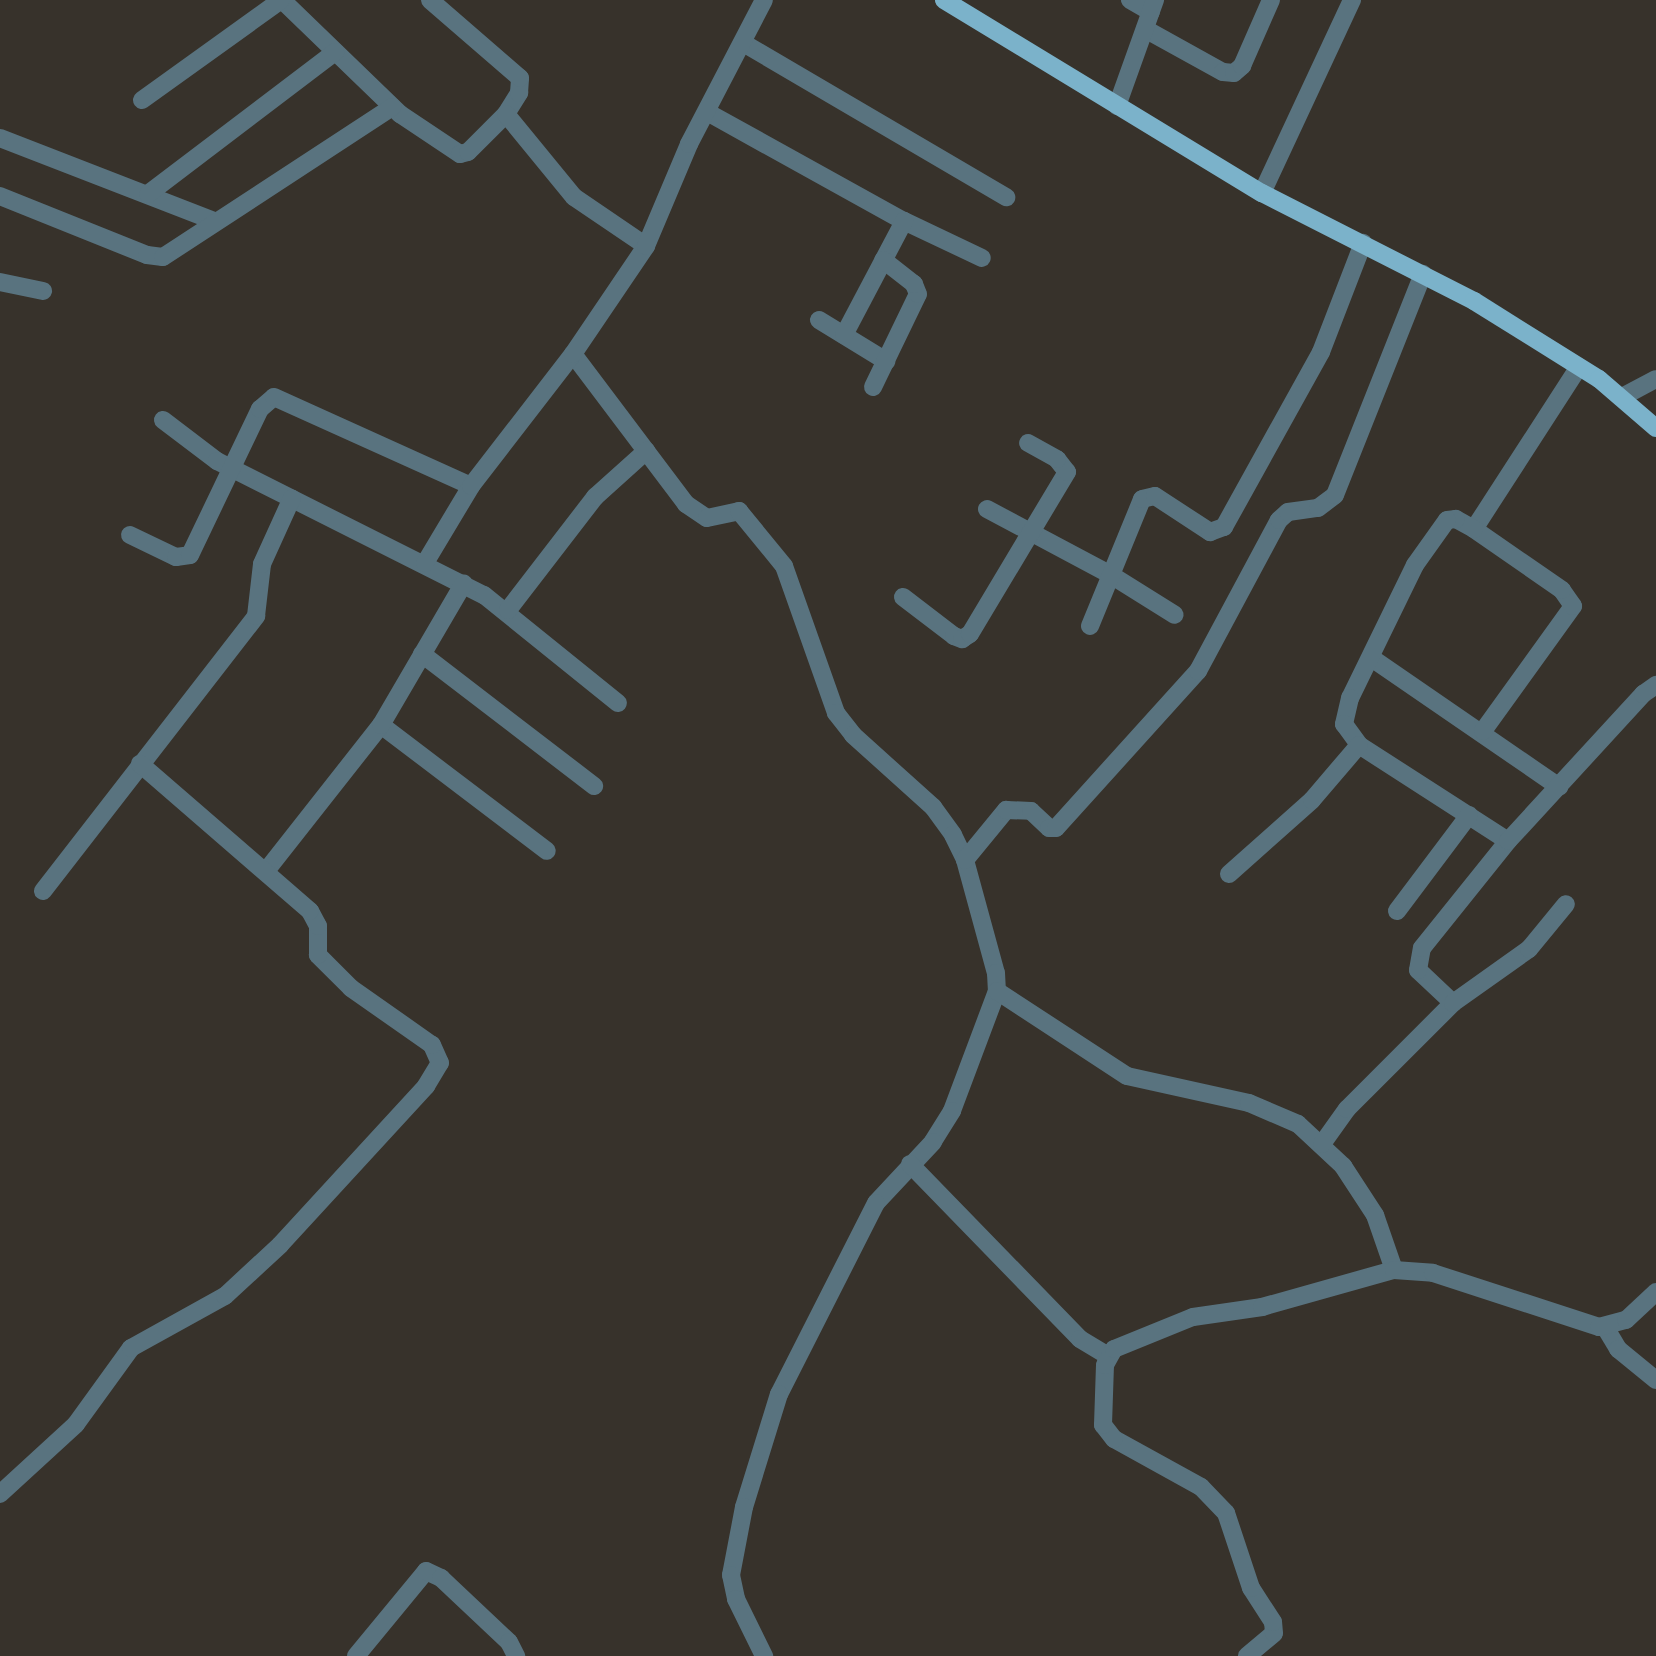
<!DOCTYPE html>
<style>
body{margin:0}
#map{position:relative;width:1656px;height:1656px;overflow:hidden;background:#37322b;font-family:Mulish,sans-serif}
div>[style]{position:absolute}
.minor>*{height:18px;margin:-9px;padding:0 9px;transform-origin:9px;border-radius:9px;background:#59737f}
.major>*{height:18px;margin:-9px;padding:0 9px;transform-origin:9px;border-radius:9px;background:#7bb2ca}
span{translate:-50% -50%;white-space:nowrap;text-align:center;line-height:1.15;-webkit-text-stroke:7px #2d2822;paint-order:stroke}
</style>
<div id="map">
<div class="minor">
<i style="left:282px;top:0;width:164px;rotate:44deg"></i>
<i style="left:400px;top:114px;width:72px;rotate:33.7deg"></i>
<i style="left:460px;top:154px;width:8px;rotate:-14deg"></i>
<i style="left:468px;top:152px;width:54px;rotate:-45deg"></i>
<i style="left:506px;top:114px;width:25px;rotate:-58deg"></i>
<i style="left:519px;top:93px;width:15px;rotate:-86deg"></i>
<i style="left:520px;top:78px;width:119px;rotate:-139.1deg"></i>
<i style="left:1130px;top:0;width:24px;rotate:30deg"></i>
<i style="left:1145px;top:29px;width:89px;rotate:28.9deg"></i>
<i style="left:1223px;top:72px;width:11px;rotate:5deg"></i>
<i style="left:1234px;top:73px;width:11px;rotate:-41deg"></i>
<i style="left:1242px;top:66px;width:72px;rotate:-66.3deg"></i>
<i style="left:745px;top:44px;width:303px;rotate:30.4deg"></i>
<i style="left:142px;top:100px;width:171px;rotate:-35.7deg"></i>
<i style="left:1117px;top:106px;width:113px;rotate:-70.3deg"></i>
<i style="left:707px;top:112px;width:225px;rotate:29deg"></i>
<i style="left:904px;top:221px;width:86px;rotate:25.4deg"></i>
<i style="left:506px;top:114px;width:107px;rotate:50.7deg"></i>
<i style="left:574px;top:197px;width:87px;rotate:34.2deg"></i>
<i style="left:0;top:138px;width:230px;rotate:21.2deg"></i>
<i style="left:1262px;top:193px;width:213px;rotate:-65deg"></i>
<i style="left:148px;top:194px;width:235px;rotate:-37.2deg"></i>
<i style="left:0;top:196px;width:158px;rotate:21.9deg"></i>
<i style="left:147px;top:255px;width:16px;rotate:7deg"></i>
<i style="left:163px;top:257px;width:274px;rotate:-33.2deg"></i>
<i style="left:0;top:282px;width:44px;rotate:11.8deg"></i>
<i style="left:819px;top:320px;width:79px;rotate:31.5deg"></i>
<i style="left:844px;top:335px;width:129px;rotate:-62.2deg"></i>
<i style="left:573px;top:354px;width:188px;rotate:53deg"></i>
<i style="left:686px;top:504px;width:25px;rotate:34deg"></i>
<i style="left:707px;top:518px;width:33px;rotate:-12deg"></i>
<i style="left:739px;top:511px;width:71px;rotate:50.7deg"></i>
<i style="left:784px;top:566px;width:156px;rotate:70.5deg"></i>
<i style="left:836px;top:713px;width:28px;rotate:52deg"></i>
<i style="left:853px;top:735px;width:108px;rotate:42deg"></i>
<i style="left:933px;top:807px;width:34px;rotate:54deg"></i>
<i style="left:953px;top:835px;width:28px;rotate:64deg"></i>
<i style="left:965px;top:860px;width:117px;rotate:74.7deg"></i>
<i style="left:996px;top:973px;width:18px;rotate:87deg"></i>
<i style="left:997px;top:991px;width:128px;rotate:110.6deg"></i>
<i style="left:952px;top:1111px;width:36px;rotate:122deg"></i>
<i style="left:933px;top:1142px;width:83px;rotate:133.1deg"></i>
<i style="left:876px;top:1203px;width:214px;rotate:116.9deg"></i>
<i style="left:779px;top:1394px;width:118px;rotate:107.2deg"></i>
<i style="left:744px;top:1507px;width:69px;rotate:100.8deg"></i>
<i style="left:731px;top:1575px;width:25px;rotate:78deg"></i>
<i style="left:736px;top:1599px;width:64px;rotate:63.8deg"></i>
<i style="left:873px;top:387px;width:103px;rotate:-64.2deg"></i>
<i style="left:918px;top:294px;width:11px;rotate:-112deg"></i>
<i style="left:914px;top:284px;width:39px;rotate:-142deg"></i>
<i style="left:1622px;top:397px;width:38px;rotate:-28deg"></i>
<i style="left:163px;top:420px;width:68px;rotate:37.2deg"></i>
<i style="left:217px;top:461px;width:299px;rotate:26.7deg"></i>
<i style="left:484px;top:595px;width:172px;rotate:38.9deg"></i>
<i style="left:987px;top:509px;width:140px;rotate:28deg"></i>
<i style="left:1111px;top:575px;width:75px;rotate:32deg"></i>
<i style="left:1474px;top:529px;width:193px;rotate:-57.1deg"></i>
<i style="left:130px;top:535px;width:51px;rotate:25.6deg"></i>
<i style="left:176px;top:557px;width:14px;rotate:-8deg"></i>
<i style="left:190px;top:555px;width:162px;rotate:-64.4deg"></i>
<i style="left:260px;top:409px;width:18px;rotate:-41deg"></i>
<i style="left:274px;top:397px;width:216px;rotate:24.3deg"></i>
<i style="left:425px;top:563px;width:90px;rotate:-59.1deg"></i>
<i style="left:471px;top:486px;width:167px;rotate:-52.3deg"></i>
<i style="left:573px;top:354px;width:130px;rotate:-55.9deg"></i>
<i style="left:646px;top:246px;width:111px;rotate:-67.1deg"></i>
<i style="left:689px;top:144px;width:162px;rotate:-62.5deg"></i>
<i style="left:903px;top:597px;width:64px;rotate:37.4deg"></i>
<i style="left:954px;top:636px;width:9px;rotate:21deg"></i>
<i style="left:962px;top:639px;width:9px;rotate:-32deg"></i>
<i style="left:970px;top:634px;width:189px;rotate:-59.1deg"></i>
<i style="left:1067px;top:472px;width:16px;rotate:-128deg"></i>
<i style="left:1057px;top:459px;width:33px;rotate:-151deg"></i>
<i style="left:508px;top:610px;width:143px;rotate:-52.4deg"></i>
<i style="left:595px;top:497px;width:69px;rotate:-42deg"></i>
<i style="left:1090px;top:626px;width:137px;rotate:-67.7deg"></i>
<i style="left:1142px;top:499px;width:13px;rotate:-13deg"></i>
<i style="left:1155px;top:496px;width:66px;rotate:33.2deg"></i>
<i style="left:1210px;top:532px;width:15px;rotate:-20deg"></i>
<i style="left:1224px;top:527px;width:200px;rotate:-61deg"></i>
<i style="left:1321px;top:352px;width:117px;rotate:-68.9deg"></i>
<i style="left:422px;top:654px;width:217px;rotate:37.5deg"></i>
<i style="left:1373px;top:659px;width:226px;rotate:34.5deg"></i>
<i style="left:381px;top:725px;width:208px;rotate:37.2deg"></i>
<i style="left:1483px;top:731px;width:154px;rotate:-54.2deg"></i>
<i style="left:1573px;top:606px;width:19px;rotate:-125deg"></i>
<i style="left:1562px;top:590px;width:107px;rotate:-145.3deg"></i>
<i style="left:1474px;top:529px;width:21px;rotate:-151deg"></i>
<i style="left:1456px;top:519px;width:9px;rotate:174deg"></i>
<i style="left:1447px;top:520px;width:55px;rotate:125.4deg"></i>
<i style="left:1415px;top:565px;width:148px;rotate:116deg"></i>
<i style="left:1350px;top:698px;width:27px;rotate:103deg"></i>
<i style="left:1344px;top:724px;width:26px;rotate:54deg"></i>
<i style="left:1359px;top:745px;width:177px;rotate:32.8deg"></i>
<i style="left:965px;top:860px;width:65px;rotate:-50.6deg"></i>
<i style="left:1006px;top:810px;width:25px;rotate:2deg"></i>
<i style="left:1031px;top:811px;width:25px;rotate:43deg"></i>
<i style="left:1049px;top:828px;width:7px"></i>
<i style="left:1056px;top:828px;width:212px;rotate:-47.9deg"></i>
<i style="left:1198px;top:671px;width:171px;rotate:-61.8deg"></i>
<i style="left:1279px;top:520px;width:12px;rotate:-42deg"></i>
<i style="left:1288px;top:512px;width:30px;rotate:-8deg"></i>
<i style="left:1318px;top:508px;width:21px;rotate:-37deg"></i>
<i style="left:1335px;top:495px;width:238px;rotate:-68.3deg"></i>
<i style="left:266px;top:871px;width:186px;rotate:-51.8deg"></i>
<i style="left:381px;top:725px;width:164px;rotate:-59.7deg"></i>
<i style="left:1229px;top:874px;width:111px;rotate:-41.7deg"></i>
<i style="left:1312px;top:800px;width:72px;rotate:-49.5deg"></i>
<i style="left:43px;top:891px;width:348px;rotate:-52.2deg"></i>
<i style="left:256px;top:616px;width:52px;rotate:-83.4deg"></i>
<i style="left:262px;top:564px;width:72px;rotate:-65.6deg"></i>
<i style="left:1397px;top:911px;width:120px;rotate:-53.1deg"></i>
<i style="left:997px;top:991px;width:155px;rotate:33.2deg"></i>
<i style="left:1127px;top:1076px;width:125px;rotate:12.5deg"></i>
<i style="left:1249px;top:1103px;width:53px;rotate:23.2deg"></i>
<i style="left:1298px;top:1124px;width:62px;rotate:43deg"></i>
<i style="left:1343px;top:1166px;width:59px;rotate:56.9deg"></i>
<i style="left:1375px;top:1215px;width:58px;rotate:70.9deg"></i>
<i style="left:1453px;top:1003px;width:48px;rotate:-136.7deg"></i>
<i style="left:1418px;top:970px;width:22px;rotate:-80deg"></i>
<i style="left:1422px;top:948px;width:137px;rotate:-51.2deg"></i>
<i style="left:1508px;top:841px;width:200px;rotate:-47.4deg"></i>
<i style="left:1643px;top:694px;width:16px;rotate:-35deg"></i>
<i style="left:1322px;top:1144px;width:43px;rotate:-54.5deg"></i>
<i style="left:1347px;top:1109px;width:150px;rotate:-45deg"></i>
<i style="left:1453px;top:1003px;width:93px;rotate:-35.4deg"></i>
<i style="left:1529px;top:949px;width:58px;rotate:-50.6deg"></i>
<i style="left:910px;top:1164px;width:244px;rotate:45.8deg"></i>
<i style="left:1080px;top:1339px;width:33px;rotate:31deg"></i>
<i style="left:1605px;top:1327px;width:26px;rotate:59deg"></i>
<i style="left:1618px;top:1349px;width:49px;rotate:39.2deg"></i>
<i style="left:0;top:1494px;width:103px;rotate:-42.6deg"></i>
<i style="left:76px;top:1424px;width:94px;rotate:-54.1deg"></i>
<i style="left:131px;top:1348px;width:107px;rotate:-29deg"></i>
<i style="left:225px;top:1296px;width:75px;rotate:-42.8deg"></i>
<i style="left:280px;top:1245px;width:216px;rotate:-47.4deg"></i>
<i style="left:426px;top:1086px;width:27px;rotate:-59deg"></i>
<i style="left:440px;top:1063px;width:20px;rotate:-114deg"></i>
<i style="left:432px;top:1045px;width:99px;rotate:-144.9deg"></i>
<i style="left:351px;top:988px;width:47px;rotate:-135deg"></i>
<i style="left:318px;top:955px;width:29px;rotate:-90deg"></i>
<i style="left:318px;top:926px;width:17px;rotate:-118deg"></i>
<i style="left:310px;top:911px;width:225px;rotate:-139.1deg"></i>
<i style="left:356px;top:1656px;width:110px;rotate:-50.5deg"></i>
<i style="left:426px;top:1571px;width:17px;rotate:25deg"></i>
<i style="left:441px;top:1578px;width:93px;rotate:43.3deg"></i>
<i style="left:509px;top:1642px;width:16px;rotate:63deg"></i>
<i style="left:1247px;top:1656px;width:35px;rotate:-40deg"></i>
<i style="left:1274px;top:1633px;width:11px;rotate:-95deg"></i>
<i style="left:1273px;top:1622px;width:40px;rotate:-122.9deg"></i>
<i style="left:1251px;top:1588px;width:79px;rotate:-108.4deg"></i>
<i style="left:1226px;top:1513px;width:36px;rotate:-134deg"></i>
<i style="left:1201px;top:1487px;width:99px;rotate:-151.1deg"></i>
<i style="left:1114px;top:1439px;width:18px;rotate:-128deg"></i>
<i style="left:1103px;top:1425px;width:60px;rotate:-88.1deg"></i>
<i style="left:1105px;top:1365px;width:18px;rotate:-61deg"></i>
<i style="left:1114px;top:1349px;width:85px;rotate:-22.1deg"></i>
<i style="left:1193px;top:1317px;width:70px;rotate:-8.2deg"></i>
<i style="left:1262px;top:1307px;width:137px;rotate:-15.7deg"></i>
<i style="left:1394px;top:1270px;width:39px;rotate:4deg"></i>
<i style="left:1433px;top:1273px;width:175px;rotate:18deg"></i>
<i style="left:1599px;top:1327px;width:28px;rotate:-15deg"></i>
<i style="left:1626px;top:1320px;width:41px;rotate:-43deg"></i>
</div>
<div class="major">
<i style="left:944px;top:0;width:372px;rotate:31.3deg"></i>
<i style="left:1262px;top:193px;width:238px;rotate:27deg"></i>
<i style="left:1474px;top:301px;width:147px;rotate:32deg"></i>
<i style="left:1599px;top:379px;width:75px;rotate:40.7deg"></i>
</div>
</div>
